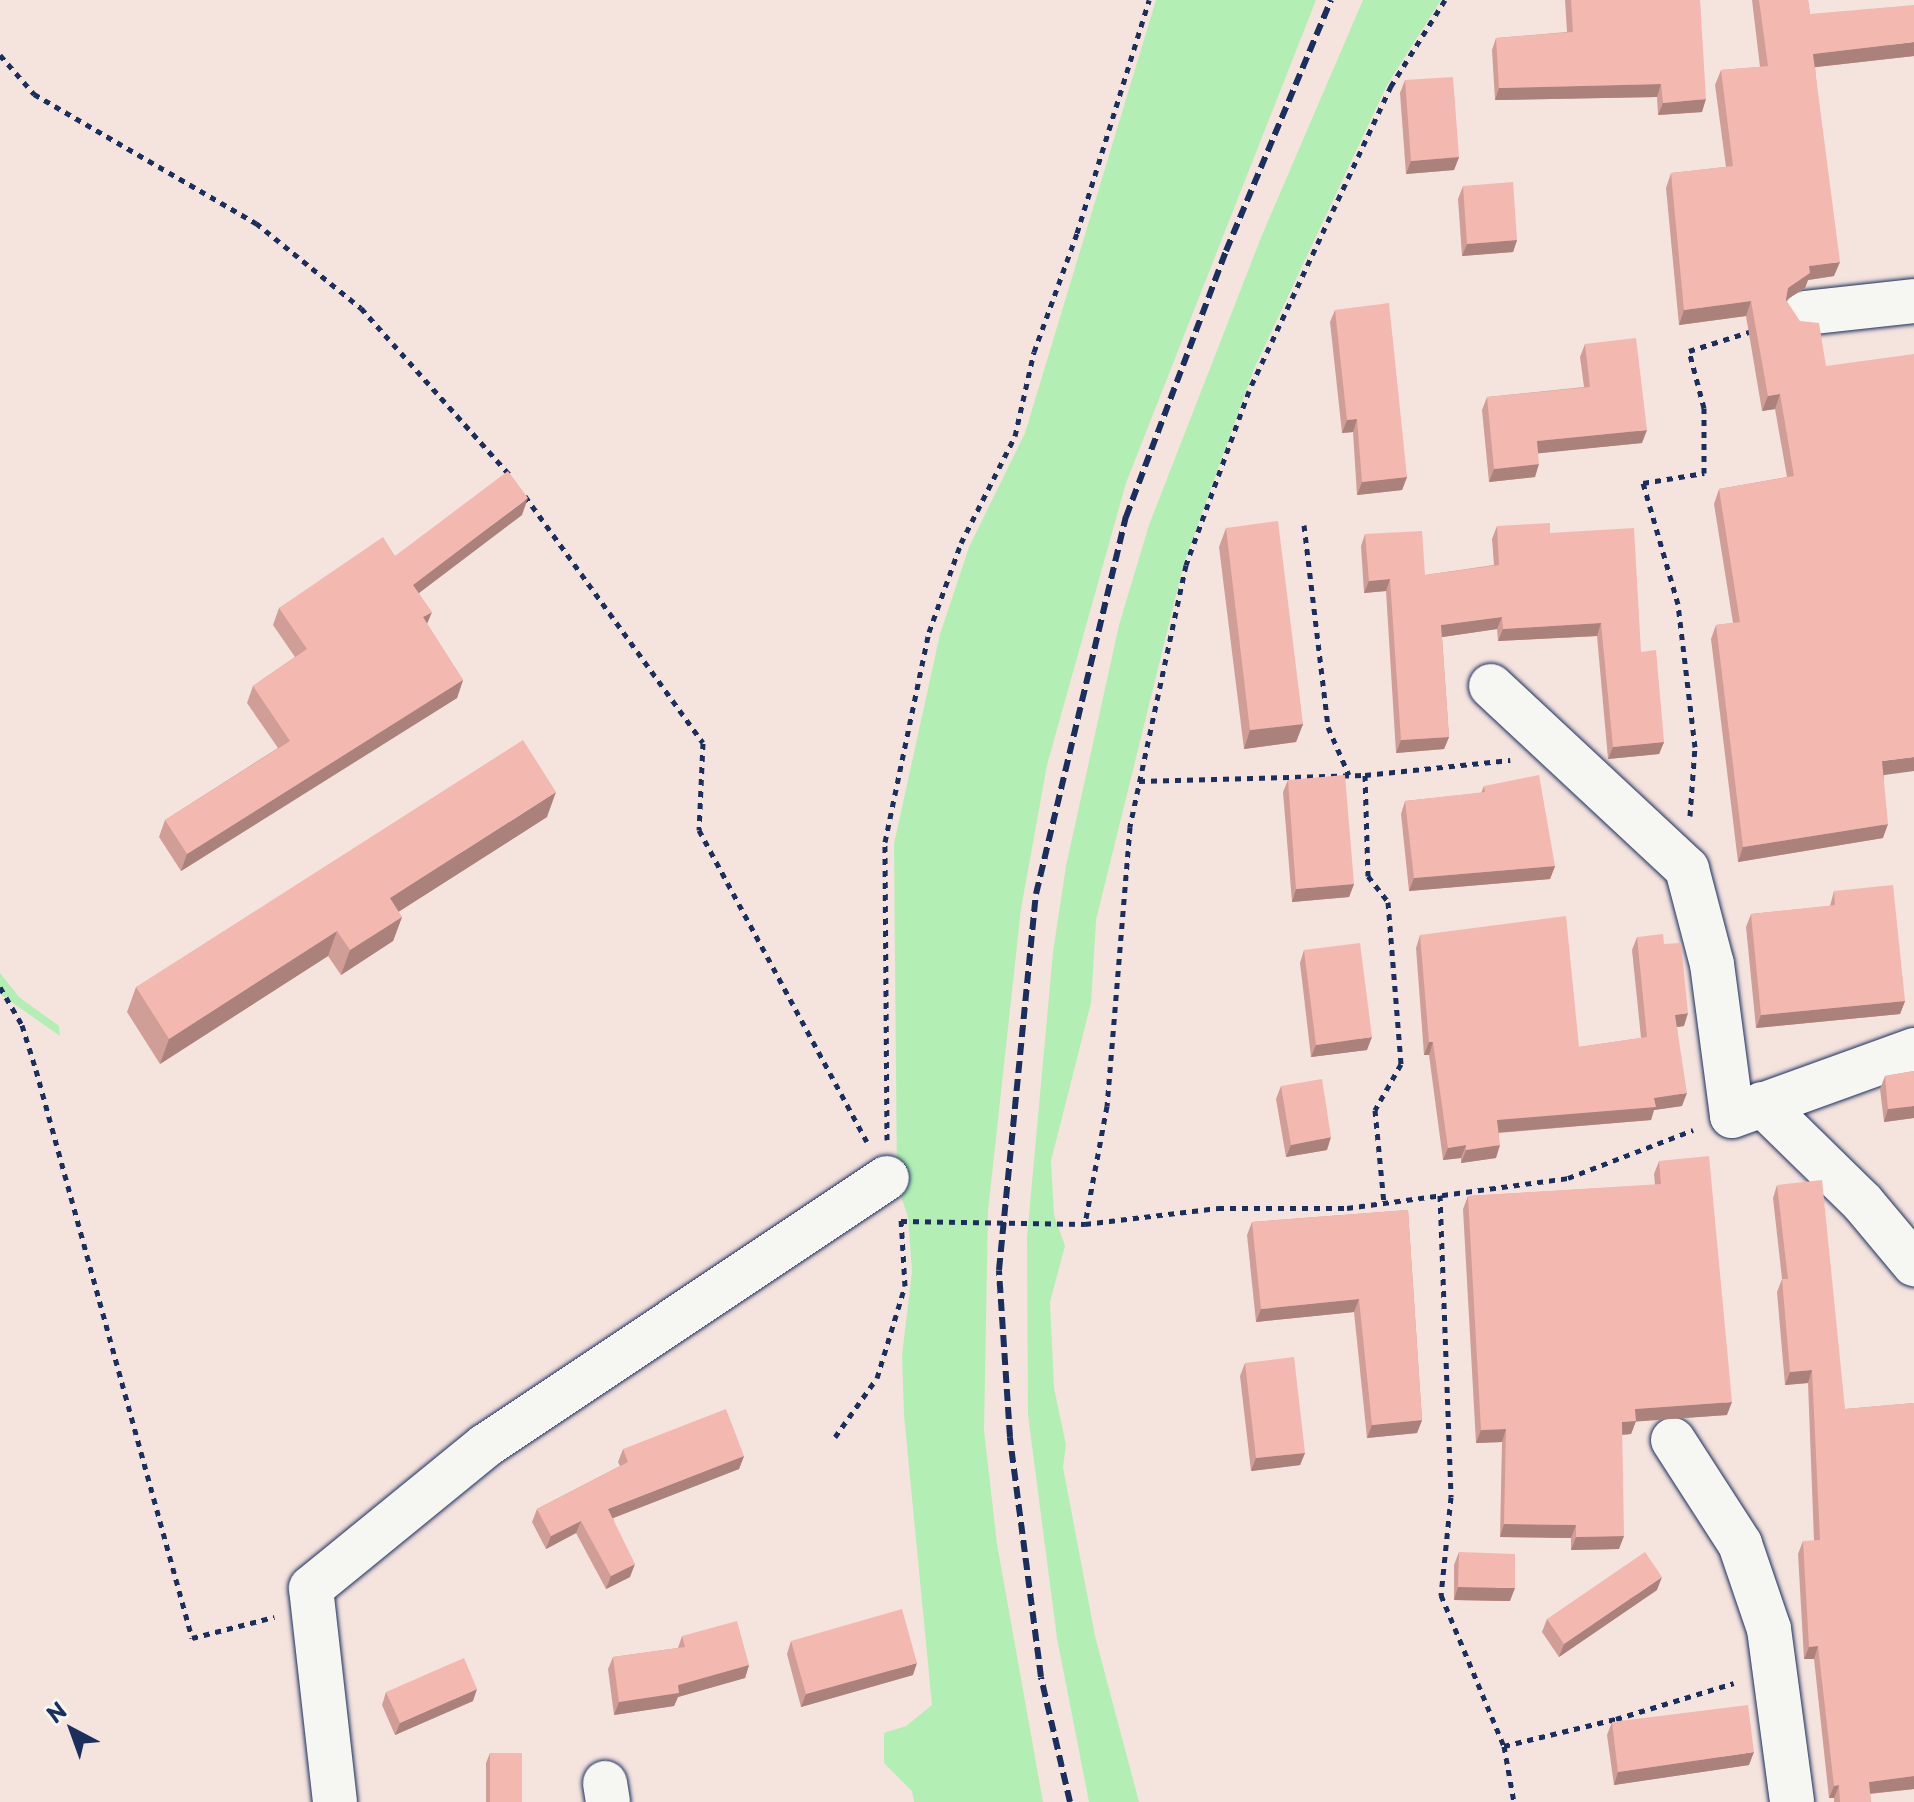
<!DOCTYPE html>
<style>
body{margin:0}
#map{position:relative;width:1914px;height:1802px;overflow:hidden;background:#f5e3de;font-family:"Playpen Sans",sans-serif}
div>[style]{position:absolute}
.green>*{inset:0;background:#b3efb4}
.path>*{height:5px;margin-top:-2.5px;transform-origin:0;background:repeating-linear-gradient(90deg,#1b2f5e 0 6px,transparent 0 12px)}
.roads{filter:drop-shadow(0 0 2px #1b2f5e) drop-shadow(0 0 2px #1b2f5e)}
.street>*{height:44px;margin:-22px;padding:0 22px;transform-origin:22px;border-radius:22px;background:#f6f6f2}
.rail>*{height:6px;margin-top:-3px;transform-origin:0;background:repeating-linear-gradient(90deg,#1b2f5e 0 12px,transparent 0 18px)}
.path-bridge>*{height:5px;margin-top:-2.5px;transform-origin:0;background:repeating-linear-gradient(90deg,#1b2f5e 0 6px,transparent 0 12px)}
.wall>*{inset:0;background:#d19e97}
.shaded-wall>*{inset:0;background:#aa817b}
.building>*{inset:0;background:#f3b8b0}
span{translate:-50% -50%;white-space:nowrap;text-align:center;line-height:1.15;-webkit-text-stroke:7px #f6f6f2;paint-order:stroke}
.north{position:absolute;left:32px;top:1690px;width:80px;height:80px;-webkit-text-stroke:6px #f6f6f2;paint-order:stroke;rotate:319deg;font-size:22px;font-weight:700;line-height:32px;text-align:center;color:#1b2f5e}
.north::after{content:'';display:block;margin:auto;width:28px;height:36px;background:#1b2f5e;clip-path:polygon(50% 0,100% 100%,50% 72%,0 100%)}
</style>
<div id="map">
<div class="green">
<i style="clip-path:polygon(1156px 0,1316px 0,1126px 483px,1047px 765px,1021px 909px,988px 1211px,984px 1430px,997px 1544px,1043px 1802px,914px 1802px,912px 1791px,884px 1763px,884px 1733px,906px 1726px,932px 1705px,904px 1415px,902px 1355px,912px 1272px,908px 1217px,897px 1184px,894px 844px,940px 634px,969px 547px,1025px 433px)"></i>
<i style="clip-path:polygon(1363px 0,1441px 0,1387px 85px,1254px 369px,1184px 563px,1096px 920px,1091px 1003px,1051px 1161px,1054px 1215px,1065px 1246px,1050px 1302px,1054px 1388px,1066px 1445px,1063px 1467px,1095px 1636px,1139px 1802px,1089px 1802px,1057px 1638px,1028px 1415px,1027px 1237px,1053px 952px,1066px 866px,1119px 625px,1149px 525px,1262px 235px)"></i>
<i style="clip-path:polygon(0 973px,19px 997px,59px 1026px,60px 1036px,0 994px)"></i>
</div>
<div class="path">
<i style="left:1445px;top:0;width:102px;rotate:122.1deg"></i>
<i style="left:1391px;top:86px;width:336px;rotate:115deg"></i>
<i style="left:1249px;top:391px;width:185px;rotate:109.9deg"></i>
<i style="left:1186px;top:565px;width:268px;rotate:102.1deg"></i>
<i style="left:1130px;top:827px;width:280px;rotate:94.7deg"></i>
<i style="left:1107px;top:1106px;width:120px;rotate:100.6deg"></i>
<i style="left:1085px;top:1224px;width:134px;rotate:-6.9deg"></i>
<i style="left:1218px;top:1208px;width:129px"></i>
<i style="left:1347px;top:1208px;width:223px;rotate:-7.7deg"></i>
<i style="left:1568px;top:1178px;width:134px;rotate:-21deg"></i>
<i style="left:0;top:55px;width:52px;rotate:48.9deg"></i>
<i style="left:34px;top:94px;width:257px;rotate:30.2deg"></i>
<i style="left:256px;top:223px;width:135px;rotate:39deg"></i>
<i style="left:361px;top:308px;width:224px;rotate:48.3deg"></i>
<i style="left:525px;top:496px;width:304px;rotate:54.2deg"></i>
<i style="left:703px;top:743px;width:87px;rotate:92.6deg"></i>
<i style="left:699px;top:830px;width:354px;rotate:61.7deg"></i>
<i style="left:1304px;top:525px;width:203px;rotate:83.2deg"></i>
<i style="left:1328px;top:727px;width:52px;rotate:66.4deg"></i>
<i style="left:1365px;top:775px;width:101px;rotate:88.3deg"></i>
<i style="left:1368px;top:876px;width:33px;rotate:52deg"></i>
<i style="left:1388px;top:902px;width:163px;rotate:85.4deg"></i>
<i style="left:1401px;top:1064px;width:53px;rotate:119.5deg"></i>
<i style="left:1375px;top:1110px;width:93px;rotate:84.5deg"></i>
<i style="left:1139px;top:781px;width:226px;rotate:-1.5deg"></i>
<i style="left:1365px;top:775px;width:146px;rotate:-5.9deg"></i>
<i style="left:1690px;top:816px;width:69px;rotate:-85.9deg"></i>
<i style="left:1695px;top:747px;width:144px;rotate:-96.8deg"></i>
<i style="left:1678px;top:604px;width:126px;rotate:-106.1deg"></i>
<i style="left:1643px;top:483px;width:62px;rotate:-9.3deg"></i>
<i style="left:1704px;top:473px;width:65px;rotate:-90deg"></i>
<i style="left:1704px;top:408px;width:59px;rotate:-104.7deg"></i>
<i style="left:1689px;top:351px;width:69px;rotate:-17.7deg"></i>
<i style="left:0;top:987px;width:44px;rotate:59.9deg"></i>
<i style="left:22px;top:1025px;width:47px;rotate:72.7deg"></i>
<i style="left:36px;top:1070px;width:589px;rotate:74.64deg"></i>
<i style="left:192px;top:1638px;width:85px;rotate:-14.4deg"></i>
<i style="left:887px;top:1140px;width:298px;rotate:-90.4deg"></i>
<i style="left:885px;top:842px;width:215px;rotate:-78.2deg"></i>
<i style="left:929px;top:632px;width:95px;rotate:-70.2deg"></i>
<i style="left:961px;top:543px;width:120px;rotate:-63.2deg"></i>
<i style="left:1015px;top:436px;width:86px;rotate:-77.3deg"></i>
<i style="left:1034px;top:352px;width:127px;rotate:-70.1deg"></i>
<i style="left:1077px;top:233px;width:244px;rotate:-72.8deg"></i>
<i style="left:1440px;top:1195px;width:302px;rotate:87.9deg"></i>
<i style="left:1451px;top:1497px;width:99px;rotate:95.8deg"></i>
<i style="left:1441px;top:1595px;width:164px;rotate:67.4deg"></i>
<i style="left:1504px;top:1746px;width:57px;rotate:79.9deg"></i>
<i style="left:835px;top:1437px;width:72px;rotate:-54.6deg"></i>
<i style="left:877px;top:1378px;width:96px;rotate:-73.1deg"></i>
<i style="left:905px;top:1286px;width:67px;rotate:-93.4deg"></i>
<i style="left:1504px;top:1746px;width:115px;rotate:-13.6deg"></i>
<i style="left:1616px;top:1719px;width:123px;rotate:-17deg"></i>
</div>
<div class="roads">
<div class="street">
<i style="left:1805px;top:313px;width:110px;rotate:-6.3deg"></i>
<i style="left:1491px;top:686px;width:268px;rotate:43deg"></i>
<i style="left:1687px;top:869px;width:98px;rotate:75.3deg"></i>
<i style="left:1712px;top:964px;width:153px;rotate:82.5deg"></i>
<i style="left:1732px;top:1116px;width:194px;rotate:-19.9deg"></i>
<i style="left:1762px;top:1104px;width:141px;rotate:44.4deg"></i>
<i style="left:1863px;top:1203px;width:80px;rotate:50.1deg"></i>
<i style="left:1673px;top:1440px;width:124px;rotate:57.2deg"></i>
<i style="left:1740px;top:1544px;width:90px;rotate:71.2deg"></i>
<i style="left:1769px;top:1629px;width:175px;rotate:82.4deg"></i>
<i style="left:605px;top:1783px;width:19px;rotate:81deg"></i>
<i style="left:335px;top:1802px;width:215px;rotate:-96.4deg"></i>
<i style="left:311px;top:1588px;width:225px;rotate:-39.2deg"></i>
<i style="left:485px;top:1446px;width:483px;rotate:-33.7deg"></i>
</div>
</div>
<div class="rail">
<i style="left:1070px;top:1802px;width:128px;rotate:-103.1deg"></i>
<i style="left:1041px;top:1677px;width:242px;rotate:-97.4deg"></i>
<i style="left:1010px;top:1437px;width:167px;rotate:-93.8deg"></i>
<i style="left:999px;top:1270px;width:378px;rotate:-84.4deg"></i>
<i style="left:1036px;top:894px;width:388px;rotate:-76.6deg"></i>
<i style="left:1126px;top:517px;width:284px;rotate:-69.4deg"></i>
<i style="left:1226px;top:251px;width:272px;rotate:-67.3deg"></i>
</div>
<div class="path-bridge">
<i style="left:901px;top:1221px;width:184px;rotate:0.9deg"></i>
</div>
<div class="wall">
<i style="clip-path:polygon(1565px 0,1700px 0,1702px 112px,1658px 115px,1657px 97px,1495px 100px,1492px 50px,1496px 38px,1567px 32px)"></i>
<i style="clip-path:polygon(1752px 0,1808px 0,1810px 14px,1914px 56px,1815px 67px,1834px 276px,1808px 280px,1805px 288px,1786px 300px,1884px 775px,1883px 838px,1738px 862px,1711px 639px,1716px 625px,1733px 623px,1714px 504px,1719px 489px,1787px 477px,1775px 409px,1762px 411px,1746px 316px,1679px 325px,1666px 188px,1671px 173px,1726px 167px,1715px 85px,1721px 70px,1760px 67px)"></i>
<i style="clip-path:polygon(1405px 80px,1459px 157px,1454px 170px,1406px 174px,1400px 93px)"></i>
<i style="clip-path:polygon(1463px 186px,1517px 240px,1513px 252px,1462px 256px,1458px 199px)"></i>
<i style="clip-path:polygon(1335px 310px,1407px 477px,1402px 490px,1357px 495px,1353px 432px,1342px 433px,1330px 322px)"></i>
<i style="clip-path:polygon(1585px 344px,1642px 443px,1538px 453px,1535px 477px,1489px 482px,1482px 410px,1487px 397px,1584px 387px,1580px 357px)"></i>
<i style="clip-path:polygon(522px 515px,419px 593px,427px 624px,463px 680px,457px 698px,181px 871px,159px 837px,165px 820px,278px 748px,247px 703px,253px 686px,295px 657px,273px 625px,279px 608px,395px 556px)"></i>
<i style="clip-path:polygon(1497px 526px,1550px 533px,1641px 652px,1664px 742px,1659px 754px,1608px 759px,1597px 636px,1498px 641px,1497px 629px,1442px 637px,1449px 737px,1444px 749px,1396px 753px,1386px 591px,1364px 593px,1361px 546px,1365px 534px,1425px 575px,1494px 565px,1492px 539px)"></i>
<i style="clip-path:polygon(1226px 528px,1303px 724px,1296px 742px,1244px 749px,1219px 547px)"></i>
<i style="clip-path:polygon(1288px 780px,1354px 884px,1349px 897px,1292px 902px,1283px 792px)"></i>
<i style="clip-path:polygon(1484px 786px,1555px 866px,1550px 879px,1409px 891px,1401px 814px,1405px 801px,1481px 793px)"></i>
<i style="clip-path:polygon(547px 817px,398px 912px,402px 917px,393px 941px,341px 975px,328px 956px,160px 1064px,127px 1012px,136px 987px)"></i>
<i style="clip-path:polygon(1834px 891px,1905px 1001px,1900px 1014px,1756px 1028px,1746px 927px,1751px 914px,1830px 906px)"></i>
<i style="clip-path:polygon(1420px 935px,1579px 1047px,1641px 1038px,1632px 950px,1637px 937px,1664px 944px,1684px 1026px,1677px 1027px,1682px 1106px,1654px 1110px,1651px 1120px,1499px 1133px,1496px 1158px,1461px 1163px,1461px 1158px,1443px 1160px,1429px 1055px,1424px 1055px,1416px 948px)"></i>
<i style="clip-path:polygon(1304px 950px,1367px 1050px,1311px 1057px,1300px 963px)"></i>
<i style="clip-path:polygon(1914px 1071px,1914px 1118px,1884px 1122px,1880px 1089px,1885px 1076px)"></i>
<i style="clip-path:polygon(1281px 1086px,1327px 1150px,1286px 1157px,1276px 1099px)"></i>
<i style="clip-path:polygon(1659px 1161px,1727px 1415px,1636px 1421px,1631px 1434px,1622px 1435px,1619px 1549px,1571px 1550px,1571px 1538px,1500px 1537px,1502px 1442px,1476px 1443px,1463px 1209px,1468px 1196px,1655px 1185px,1654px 1174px)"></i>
<i style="clip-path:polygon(1777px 1185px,1845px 1409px,1914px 1403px,1914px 1789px,1870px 1794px,1871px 1802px,1834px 1802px,1834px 1798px,1829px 1798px,1814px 1659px,1804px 1659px,1798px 1554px,1803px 1541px,1814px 1541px,1808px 1383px,1785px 1385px,1777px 1292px,1782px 1279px,1773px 1198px)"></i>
<i style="clip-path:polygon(1408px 1210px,1422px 1420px,1417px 1433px,1367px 1438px,1354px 1312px,1256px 1322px,1247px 1235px,1252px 1222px)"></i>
<i style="clip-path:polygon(1245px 1363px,1305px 1453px,1300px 1465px,1251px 1471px,1240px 1376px)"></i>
<i style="clip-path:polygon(623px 1449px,744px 1456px,739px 1469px,613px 1518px,630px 1577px,606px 1589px,576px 1533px,546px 1549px,532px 1522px,537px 1509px,620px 1466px,618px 1462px)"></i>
<i style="clip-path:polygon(1459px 1552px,1510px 1601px,1454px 1600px,1454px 1565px)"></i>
<i style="clip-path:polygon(1657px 1590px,1559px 1657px,1542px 1632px,1547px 1619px)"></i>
<i style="clip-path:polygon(682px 1636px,749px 1665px,745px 1678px,678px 1697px,674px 1706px,614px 1715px,608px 1669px,613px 1657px,678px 1648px)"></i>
<i style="clip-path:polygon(791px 1641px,913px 1675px,801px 1707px,787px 1654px)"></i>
<i style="clip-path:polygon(386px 1692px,473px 1701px,395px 1735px,382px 1705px)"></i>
<i style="clip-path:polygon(1612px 1722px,1749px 1765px,1614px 1785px,1607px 1735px)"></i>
<i style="clip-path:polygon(490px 1753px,522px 1802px,486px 1802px,486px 1763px)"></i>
</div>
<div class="shaded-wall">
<i style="clip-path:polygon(1914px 42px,1914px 56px,1808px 68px,1813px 54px)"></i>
<i style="clip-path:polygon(1661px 84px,1657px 97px,1495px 100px,1499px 88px)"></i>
<i style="clip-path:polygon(1706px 99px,1702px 112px,1658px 115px,1663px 103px)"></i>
<i style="clip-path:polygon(1459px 157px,1454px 170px,1406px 174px,1411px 161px)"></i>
<i style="clip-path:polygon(1517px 240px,1513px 252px,1462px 256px,1467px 244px)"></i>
<i style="clip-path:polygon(1840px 262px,1834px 276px,1808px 280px,1805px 288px,1783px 302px,1788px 288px,1809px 266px)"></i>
<i style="clip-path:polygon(1751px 301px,1746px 316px,1679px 325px,1684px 310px)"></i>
<i style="clip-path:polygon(1780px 394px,1775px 409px,1762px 411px,1768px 396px)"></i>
<i style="clip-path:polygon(1357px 419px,1353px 432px,1342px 433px,1347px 420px)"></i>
<i style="clip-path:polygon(1647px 430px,1642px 443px,1532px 454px,1537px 441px)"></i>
<i style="clip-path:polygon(1539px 464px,1535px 477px,1489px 482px,1494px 469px)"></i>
<i style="clip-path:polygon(1407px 477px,1402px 490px,1357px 495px,1362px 482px)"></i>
<i style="clip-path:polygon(528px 498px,522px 515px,407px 602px,413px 585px)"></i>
<i style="clip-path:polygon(1390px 579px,1386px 591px,1364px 593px,1369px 581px)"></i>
<i style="clip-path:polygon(432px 612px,425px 629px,423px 617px)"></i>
<i style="clip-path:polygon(1502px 617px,1497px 629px,1436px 638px,1441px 625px)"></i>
<i style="clip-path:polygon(1601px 623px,1597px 636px,1498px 641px,1503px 629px)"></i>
<i style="clip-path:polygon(463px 680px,457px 698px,181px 871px,187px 854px)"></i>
<i style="clip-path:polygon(1303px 724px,1296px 742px,1244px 749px,1250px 730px)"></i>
<i style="clip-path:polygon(1449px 737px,1444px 749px,1396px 753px,1401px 740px)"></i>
<i style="clip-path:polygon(1664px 742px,1659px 754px,1608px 759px,1613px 747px)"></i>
<i style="clip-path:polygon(1914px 757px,1914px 771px,1877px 776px,1882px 761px)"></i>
<i style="clip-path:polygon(556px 792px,547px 817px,381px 923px,390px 898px)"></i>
<i style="clip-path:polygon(1888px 824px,1883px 838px,1738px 862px,1743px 847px)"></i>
<i style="clip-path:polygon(1555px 866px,1550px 879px,1409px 891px,1414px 878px)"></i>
<i style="clip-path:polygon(1354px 884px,1349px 897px,1292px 902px,1296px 889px)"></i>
<i style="clip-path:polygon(402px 917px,393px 941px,341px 975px,350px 950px)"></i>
<i style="clip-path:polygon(337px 931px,328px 956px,160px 1064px,169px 1039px)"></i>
<i style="clip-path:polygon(1905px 1001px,1900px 1014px,1756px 1028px,1761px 1015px)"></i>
<i style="clip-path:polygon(1688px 1013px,1684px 1026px,1670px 1028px,1675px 1015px)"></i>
<i style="clip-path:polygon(1372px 1037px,1367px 1050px,1311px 1057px,1316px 1045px)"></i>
<i style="clip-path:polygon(1429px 1042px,1433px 1042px,1429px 1055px,1424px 1055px)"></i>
<i style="clip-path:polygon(1687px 1093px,1682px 1106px,1654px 1110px,1651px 1120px,1492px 1133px,1497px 1120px)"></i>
<i style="clip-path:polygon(1914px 1106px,1914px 1118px,1884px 1122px,1888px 1109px)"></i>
<i style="clip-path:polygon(1331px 1137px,1327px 1150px,1286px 1157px,1291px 1145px)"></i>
<i style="clip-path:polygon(1466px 1145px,1461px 1158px,1443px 1160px,1448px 1148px)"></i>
<i style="clip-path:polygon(1500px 1145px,1496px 1158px,1461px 1163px,1466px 1150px)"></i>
<i style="clip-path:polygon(1359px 1299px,1354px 1312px,1256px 1322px,1261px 1309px)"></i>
<i style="clip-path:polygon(1812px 1370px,1808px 1383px,1785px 1385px,1790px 1372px)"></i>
<i style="clip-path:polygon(1732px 1402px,1727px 1415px,1630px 1422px,1635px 1409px)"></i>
<i style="clip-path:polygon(1422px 1420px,1417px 1433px,1367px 1438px,1372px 1425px)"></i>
<i style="clip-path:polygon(1636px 1421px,1631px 1434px,1617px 1435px,1622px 1422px)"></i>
<i style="clip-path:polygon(1506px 1429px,1502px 1442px,1476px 1443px,1481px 1430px)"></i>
<i style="clip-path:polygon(1305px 1453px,1300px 1465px,1251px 1471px,1256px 1458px)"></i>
<i style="clip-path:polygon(744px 1456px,739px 1469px,603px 1522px,608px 1509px)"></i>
<i style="clip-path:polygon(581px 1521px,576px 1533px,546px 1549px,551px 1536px)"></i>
<i style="clip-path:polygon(1504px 1524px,1576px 1525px,1571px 1538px,1500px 1537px)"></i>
<i style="clip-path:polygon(1624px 1536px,1619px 1549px,1571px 1550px,1576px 1537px)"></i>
<i style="clip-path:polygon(635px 1564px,630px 1577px,606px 1589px,611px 1576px)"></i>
<i style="clip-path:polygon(1662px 1577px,1657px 1590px,1559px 1657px,1564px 1644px)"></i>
<i style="clip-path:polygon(1458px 1587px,1515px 1588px,1510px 1601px,1454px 1600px)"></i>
<i style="clip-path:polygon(1818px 1646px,1814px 1659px,1804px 1659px,1809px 1647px)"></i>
<i style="clip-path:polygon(917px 1663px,913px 1675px,801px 1707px,806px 1694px)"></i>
<i style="clip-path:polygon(749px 1665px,745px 1678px,678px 1697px,674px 1706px,614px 1715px,619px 1702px)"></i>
<i style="clip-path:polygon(477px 1689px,473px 1701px,395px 1735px,400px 1723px)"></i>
<i style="clip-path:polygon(1754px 1752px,1749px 1765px,1614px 1785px,1618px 1772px)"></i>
<i style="clip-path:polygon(1914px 1776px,1914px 1789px,1865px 1794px,1869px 1782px)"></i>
<i style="clip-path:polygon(1839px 1785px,1834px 1798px,1829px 1798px,1834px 1786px)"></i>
</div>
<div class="building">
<i style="clip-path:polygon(1571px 0,1700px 0,1706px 99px,1663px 103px,1661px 84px,1499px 88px,1496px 38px,1573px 32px)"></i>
<i style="clip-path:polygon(1759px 0,1808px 0,1810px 14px,1914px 5px,1914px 42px,1813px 54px,1840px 262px,1809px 266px,1810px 273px,1788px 288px,1786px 300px,1800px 321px,1819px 323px,1826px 366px,1914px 354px,1914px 757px,1882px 761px,1888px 824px,1743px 847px,1716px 625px,1740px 622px,1719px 489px,1794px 476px,1780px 394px,1768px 396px,1751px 301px,1684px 310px,1671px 173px,1733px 166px,1721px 70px,1768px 66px)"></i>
<i style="clip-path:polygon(1453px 77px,1459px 157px,1411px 161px,1405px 80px)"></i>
<i style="clip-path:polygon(1513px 182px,1517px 240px,1467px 244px,1463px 186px)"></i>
<i style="clip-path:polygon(1389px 303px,1407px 477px,1362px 482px,1357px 419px,1347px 420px,1335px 310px)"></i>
<i style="clip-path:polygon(1636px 338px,1647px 430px,1537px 441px,1539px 464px,1494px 469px,1487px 397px,1590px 387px,1585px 344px)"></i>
<i style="clip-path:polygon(508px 471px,528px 498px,413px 585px,432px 612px,423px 617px,463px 680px,187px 854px,165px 820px,290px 741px,253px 686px,307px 649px,279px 608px,383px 537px,395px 556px)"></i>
<i style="clip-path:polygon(1278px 521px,1303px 724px,1250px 730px,1226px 528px)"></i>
<i style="clip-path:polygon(1550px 523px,1550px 533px,1634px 528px,1641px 652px,1656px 650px,1664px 742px,1613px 747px,1601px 623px,1503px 629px,1502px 617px,1441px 625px,1449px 737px,1401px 740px,1390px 579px,1369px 581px,1365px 534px,1422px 531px,1425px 575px,1499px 565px,1497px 526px)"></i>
<i style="clip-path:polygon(523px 740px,556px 792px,390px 898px,402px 917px,350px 950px,337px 931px,169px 1039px,136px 987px)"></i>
<i style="clip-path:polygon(1345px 775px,1354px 884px,1296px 889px,1288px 780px)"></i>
<i style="clip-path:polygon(1539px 775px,1555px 866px,1414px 878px,1405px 801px,1485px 792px,1484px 786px)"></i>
<i style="clip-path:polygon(1893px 885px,1905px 1001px,1761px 1015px,1751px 914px,1835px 905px,1834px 891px)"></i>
<i style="clip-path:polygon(1566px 916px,1579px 1047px,1647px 1037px,1637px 937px,1663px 934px,1664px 944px,1681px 943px,1688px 1013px,1675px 1015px,1687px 1093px,1654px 1098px,1656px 1107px,1497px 1120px,1500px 1145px,1466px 1150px,1466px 1145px,1448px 1148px,1433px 1042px,1429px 1042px,1420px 935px)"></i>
<i style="clip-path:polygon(1360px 943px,1372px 1037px,1316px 1045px,1304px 950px)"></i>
<i style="clip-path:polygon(1914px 1071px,1914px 1106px,1888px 1109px,1885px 1076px)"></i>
<i style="clip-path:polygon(1322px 1079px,1331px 1137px,1291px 1145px,1281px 1086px)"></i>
<i style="clip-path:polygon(1709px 1156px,1732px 1402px,1635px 1409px,1636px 1421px,1622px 1422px,1624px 1536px,1576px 1537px,1576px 1525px,1504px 1524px,1506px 1429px,1481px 1430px,1468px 1196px,1661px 1184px,1659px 1161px)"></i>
<i style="clip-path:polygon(1822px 1180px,1845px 1409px,1914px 1403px,1914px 1776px,1869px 1782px,1871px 1802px,1840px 1802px,1839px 1785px,1834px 1786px,1818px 1646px,1809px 1647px,1803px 1541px,1820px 1540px,1812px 1370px,1790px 1372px,1782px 1279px,1788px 1279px,1777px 1185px)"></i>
<i style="clip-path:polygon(1408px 1210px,1422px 1420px,1372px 1425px,1359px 1299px,1261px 1309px,1252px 1222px)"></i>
<i style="clip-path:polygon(1294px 1357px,1305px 1453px,1256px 1458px,1245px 1363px)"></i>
<i style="clip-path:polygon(726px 1409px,744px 1456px,608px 1509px,635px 1564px,611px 1576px,581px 1521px,551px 1536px,537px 1509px,628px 1462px,623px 1449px)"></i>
<i style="clip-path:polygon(1459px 1552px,1515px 1554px,1515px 1588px,1458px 1587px)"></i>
<i style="clip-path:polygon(1645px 1552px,1662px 1577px,1564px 1644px,1547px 1619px)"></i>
<i style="clip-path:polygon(902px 1609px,917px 1663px,806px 1694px,791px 1641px)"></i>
<i style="clip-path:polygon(737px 1621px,749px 1665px,678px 1685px,679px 1693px,619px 1702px,613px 1657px,685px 1647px,682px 1636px)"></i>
<i style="clip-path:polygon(464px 1658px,477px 1689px,400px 1723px,386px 1692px)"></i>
<i style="clip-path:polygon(1748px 1705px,1754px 1752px,1618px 1772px,1612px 1722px)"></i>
<i style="clip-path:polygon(490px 1753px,522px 1753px,522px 1802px,490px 1802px)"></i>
</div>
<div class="north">N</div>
</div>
